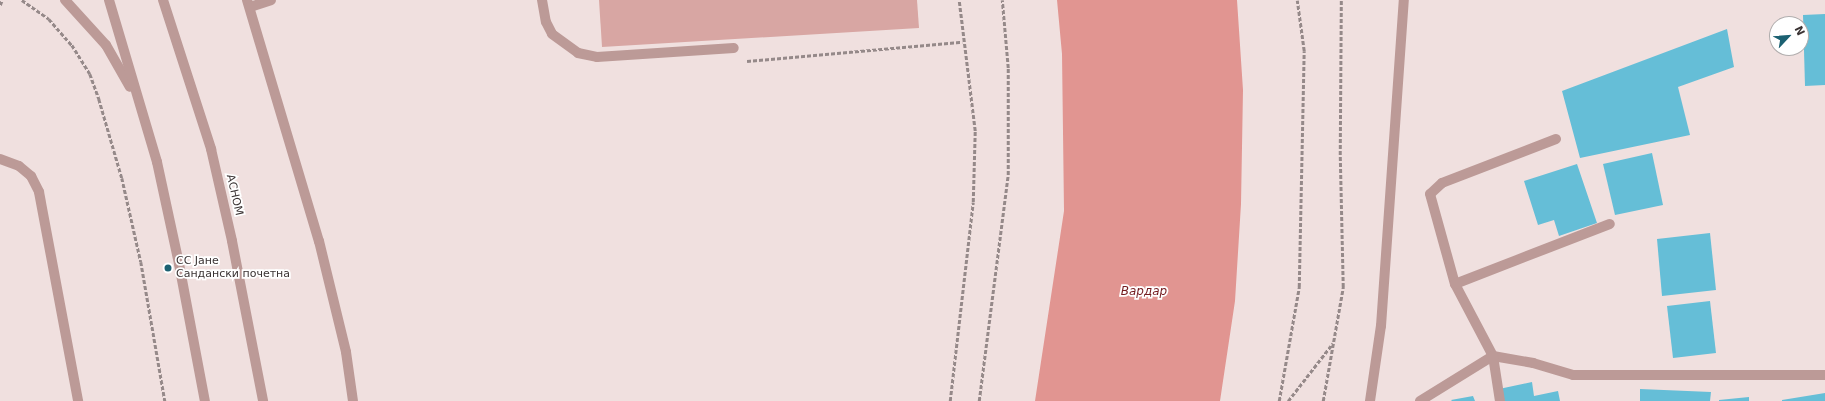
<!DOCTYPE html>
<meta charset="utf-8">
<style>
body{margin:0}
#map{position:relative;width:1825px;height:401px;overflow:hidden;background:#f0e0df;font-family:"DejaVu Sans",sans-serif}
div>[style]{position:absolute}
.green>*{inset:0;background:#d8a6a3}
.water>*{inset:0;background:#e19591}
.building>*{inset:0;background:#65bed7}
.path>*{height:2.5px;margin-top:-1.25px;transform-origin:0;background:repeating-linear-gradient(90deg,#958989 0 4px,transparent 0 6px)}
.service>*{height:10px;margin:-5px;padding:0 5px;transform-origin:5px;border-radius:5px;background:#bc9a97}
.minor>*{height:10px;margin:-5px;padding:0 5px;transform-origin:5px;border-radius:5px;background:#bc9a97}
.tertiary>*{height:10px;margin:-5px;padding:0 5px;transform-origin:5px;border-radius:5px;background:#bc9a97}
.dots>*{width:11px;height:11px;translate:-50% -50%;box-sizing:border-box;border:2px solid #fff;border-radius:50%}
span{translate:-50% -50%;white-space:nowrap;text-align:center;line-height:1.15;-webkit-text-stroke:3.5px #fff;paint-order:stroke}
.street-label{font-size:11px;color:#3a3333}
.poi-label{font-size:11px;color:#3a3333}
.left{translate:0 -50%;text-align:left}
.water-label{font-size:12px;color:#741b1f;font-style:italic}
.north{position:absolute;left:1769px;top:16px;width:40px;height:40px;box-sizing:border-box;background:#fff;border:1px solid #b0adad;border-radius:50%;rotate:64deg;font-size:11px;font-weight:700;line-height:16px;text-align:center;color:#3a3333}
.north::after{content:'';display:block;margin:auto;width:14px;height:18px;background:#1c6172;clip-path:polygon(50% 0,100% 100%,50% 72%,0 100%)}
</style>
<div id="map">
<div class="green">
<i style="clip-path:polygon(599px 0,917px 0,919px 28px,602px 47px)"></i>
</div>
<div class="water">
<i style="clip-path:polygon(1057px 0,1237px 0,1243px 90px,1241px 204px,1235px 301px,1220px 401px,1035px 401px,1064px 211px,1062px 54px)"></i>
</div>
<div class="building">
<i style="clip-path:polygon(1825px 14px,1825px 85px,1805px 86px,1803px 15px)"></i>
<i style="clip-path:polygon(1727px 29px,1734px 67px,1678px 87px,1690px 135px,1580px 158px,1562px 91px)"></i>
<i style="clip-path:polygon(1652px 153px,1663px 205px,1615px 215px,1603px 164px)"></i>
<i style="clip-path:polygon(1577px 164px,1597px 223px,1559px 236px,1554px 220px,1538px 225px,1524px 181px)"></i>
<i style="clip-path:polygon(1710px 233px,1716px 290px,1662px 296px,1657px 239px)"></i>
<i style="clip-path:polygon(1710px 301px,1716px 353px,1673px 358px,1667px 306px)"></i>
<i style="clip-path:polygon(1532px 382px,1534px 396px,1558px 391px,1560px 401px,1501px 401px,1499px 389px)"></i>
<i style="clip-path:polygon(1640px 389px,1711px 392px,1710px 401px,1640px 401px)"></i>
<i style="clip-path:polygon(1825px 393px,1825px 401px,1782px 401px,1782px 400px)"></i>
<i style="clip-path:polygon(1473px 396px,1475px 401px,1452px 401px,1451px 400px)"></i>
<i style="clip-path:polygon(1749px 397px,1749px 401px,1719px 401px,1719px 400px)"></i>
</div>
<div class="path">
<i style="left:22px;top:0;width:33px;rotate:35deg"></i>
<i style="left:49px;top:19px;width:35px;rotate:49deg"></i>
<i style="left:72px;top:45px;width:34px;rotate:58deg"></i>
<i style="left:90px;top:74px;width:27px;rotate:70deg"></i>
<i style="left:99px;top:99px;width:82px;rotate:73.8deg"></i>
<i style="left:122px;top:178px;width:86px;rotate:77.3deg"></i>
<i style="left:141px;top:262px;width:141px;rotate:80.2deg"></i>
<i style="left:0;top:5px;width:5px;rotate:-68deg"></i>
<i style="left:747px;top:61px;width:216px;rotate:-5.1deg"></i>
<i style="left:950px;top:401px;width:200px;rotate:-83.4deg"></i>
<i style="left:973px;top:202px;width:71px;rotate:-88.4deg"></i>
<i style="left:975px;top:131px;width:132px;rotate:-97deg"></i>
<i style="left:979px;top:401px;width:228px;rotate:-82.7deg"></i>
<i style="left:1008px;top:175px;width:107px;rotate:-90deg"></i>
<i style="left:1008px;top:68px;width:68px;rotate:-95deg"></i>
<i style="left:1279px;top:401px;width:116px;rotate:-80deg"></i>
<i style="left:1299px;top:287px;width:236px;rotate:-88.8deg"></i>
<i style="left:1304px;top:51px;width:51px;rotate:-97.8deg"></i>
<i style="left:1288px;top:401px;width:73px;rotate:-52.2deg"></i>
<i style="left:1323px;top:401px;width:116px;rotate:-80deg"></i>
<i style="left:1343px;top:287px;width:132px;rotate:-91.3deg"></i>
<i style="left:1340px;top:155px;width:155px;rotate:-89.6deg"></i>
</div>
<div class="service">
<i style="left:247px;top:0;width:252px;rotate:73.4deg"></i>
<i style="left:319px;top:241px;width:114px;rotate:76.3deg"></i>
<i style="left:346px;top:352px;width:49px;rotate:81.9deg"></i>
<i style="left:542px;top:0;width:22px;rotate:80deg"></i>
<i style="left:546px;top:22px;width:13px;rotate:63deg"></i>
<i style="left:552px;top:34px;width:32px;rotate:36deg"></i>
<i style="left:578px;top:53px;width:19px;rotate:12deg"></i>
<i style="left:597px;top:57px;width:137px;rotate:-3.8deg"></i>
<i style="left:250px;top:7px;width:22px;rotate:-18deg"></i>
</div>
<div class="minor">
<i style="left:1556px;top:139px;width:122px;rotate:158.9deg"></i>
<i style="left:1442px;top:183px;width:16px;rotate:137deg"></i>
<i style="left:1430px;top:194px;width:93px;rotate:74.5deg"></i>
<i style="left:1455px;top:284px;width:81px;rotate:62.2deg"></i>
<i style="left:1493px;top:356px;width:41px;rotate:9.9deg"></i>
<i style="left:1533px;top:363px;width:42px;rotate:16.7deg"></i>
<i style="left:1573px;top:375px;width:252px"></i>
<i style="left:0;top:159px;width:20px;rotate:20deg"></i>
<i style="left:19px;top:166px;width:16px;rotate:40deg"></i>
<i style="left:31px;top:176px;width:18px;rotate:63deg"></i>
<i style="left:39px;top:192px;width:213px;rotate:79.4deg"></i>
<i style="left:1455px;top:284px;width:166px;rotate:-21.2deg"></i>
<i style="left:1370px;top:401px;width:76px;rotate:-81.7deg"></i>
<i style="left:1381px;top:326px;width:327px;rotate:-86deg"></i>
<i style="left:1420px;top:401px;width:86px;rotate:-31.7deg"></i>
<i style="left:1493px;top:356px;width:46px;rotate:81.2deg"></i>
</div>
<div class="tertiary">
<i style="left:65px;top:0;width:61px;rotate:47.7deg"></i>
<i style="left:106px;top:45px;width:48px;rotate:60.3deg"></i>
<i style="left:109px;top:0;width:169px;rotate:73.5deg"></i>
<i style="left:157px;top:162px;width:104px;rotate:77.8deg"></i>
<i style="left:179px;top:264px;width:139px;rotate:79.3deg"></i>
<i style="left:163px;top:0;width:157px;rotate:72.1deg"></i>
<i style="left:211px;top:149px;width:94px;rotate:77.1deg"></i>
<i style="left:232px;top:241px;width:163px;rotate:79deg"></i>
</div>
<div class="dots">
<i style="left:168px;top:268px;background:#1c6172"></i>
</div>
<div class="street-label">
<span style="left:234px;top:195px;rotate:77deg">АСНОМ</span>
</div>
<div class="poi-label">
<span class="left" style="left:176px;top:268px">СС Јане<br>Сандански почетна</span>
</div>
<div class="water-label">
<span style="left:1144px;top:292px">Вардар</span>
</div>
<div class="north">N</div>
</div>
